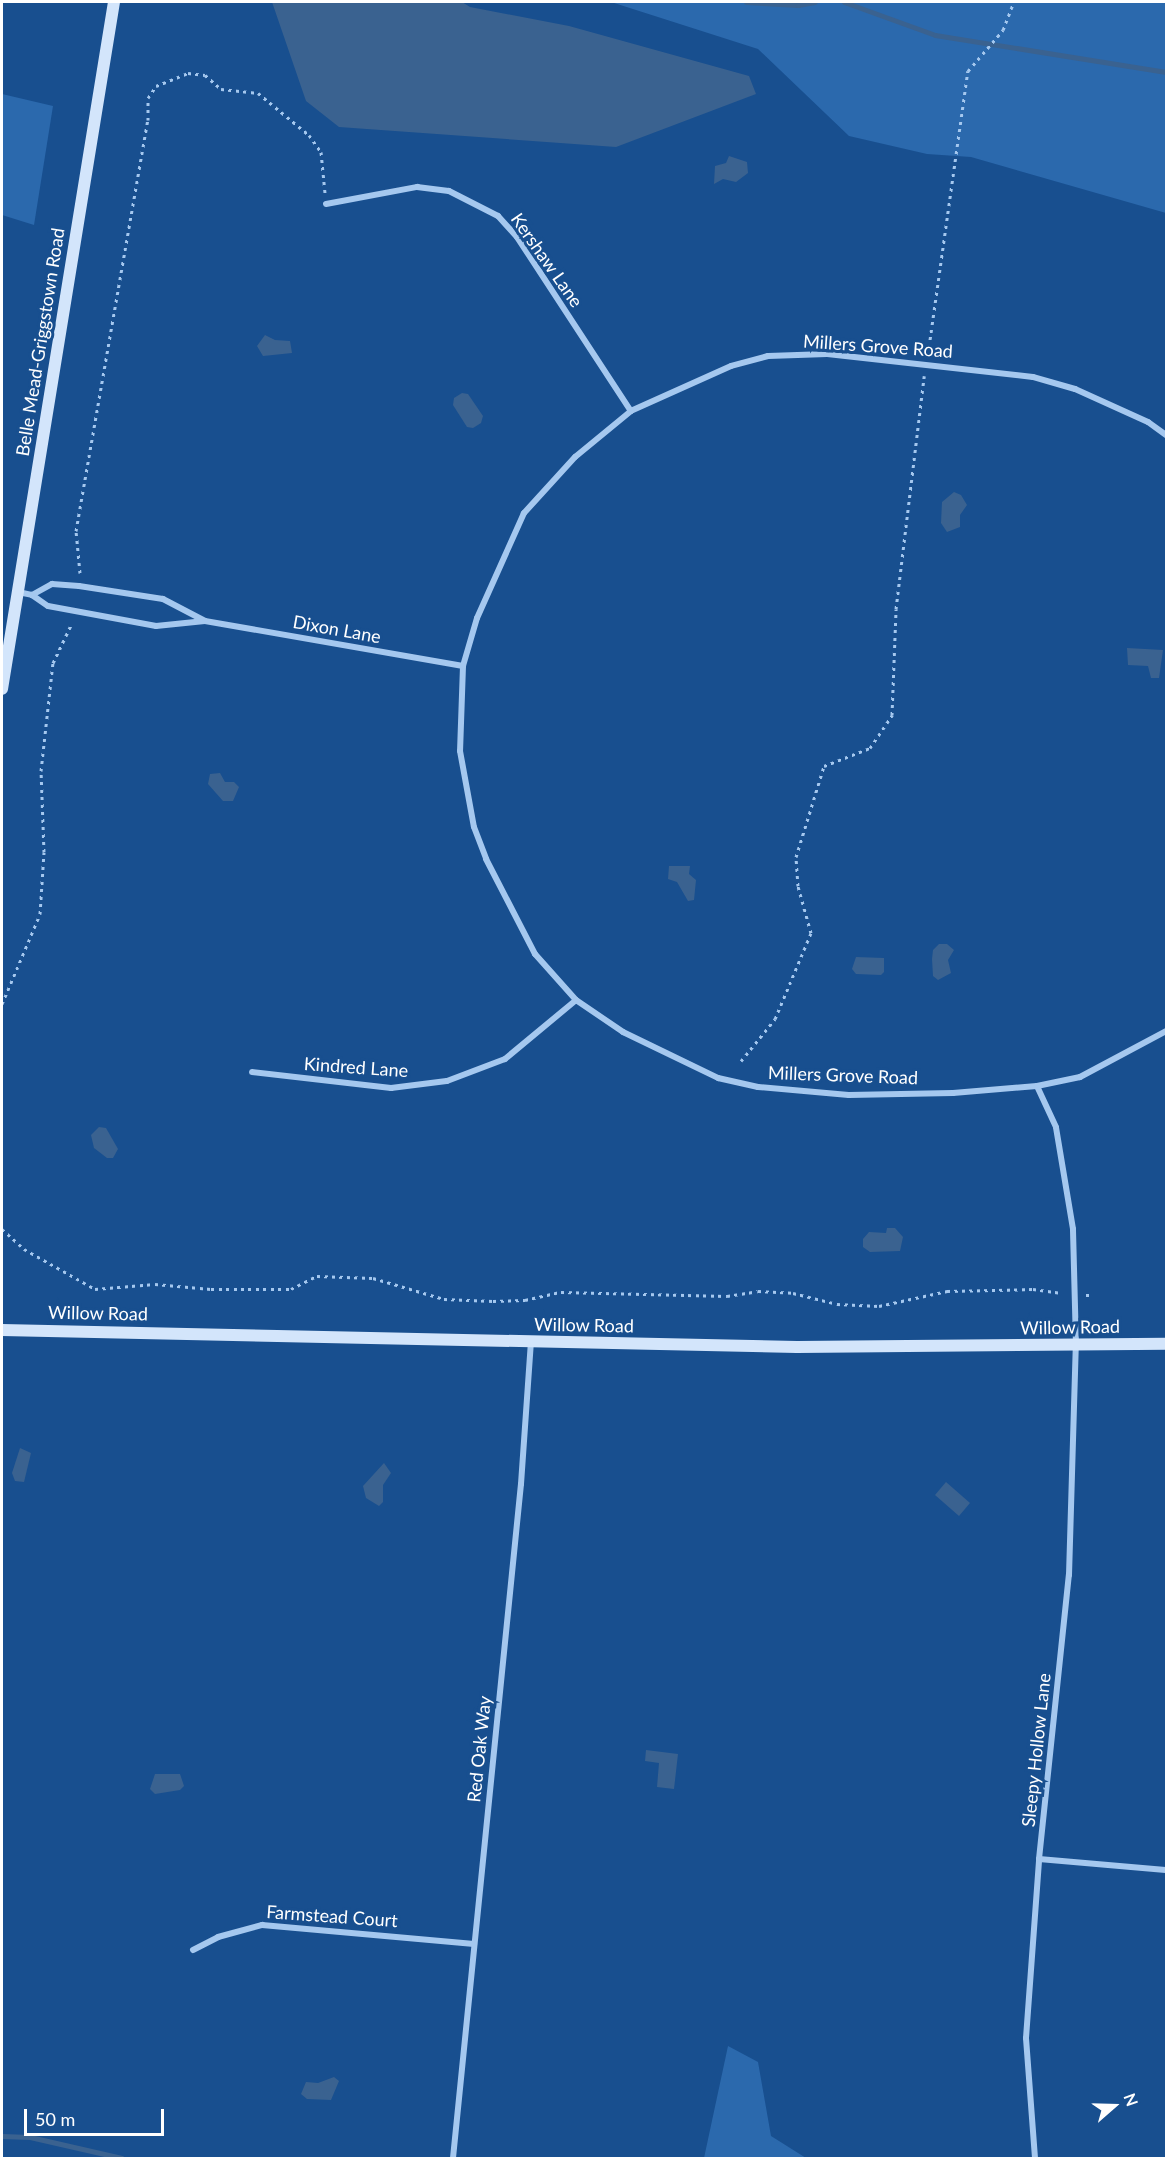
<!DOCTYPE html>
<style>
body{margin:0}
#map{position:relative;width:1168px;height:2160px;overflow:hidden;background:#184f8f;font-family:Lato,sans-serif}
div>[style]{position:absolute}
.green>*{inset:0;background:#2b69ad}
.water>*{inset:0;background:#3a6290}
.stream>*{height:5px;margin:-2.5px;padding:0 2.5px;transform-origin:2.5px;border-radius:2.5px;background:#3a6290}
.path>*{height:3px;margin-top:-1.5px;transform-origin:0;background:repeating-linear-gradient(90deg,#a5c8ef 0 3px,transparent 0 7.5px)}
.street>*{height:6px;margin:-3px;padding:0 3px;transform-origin:3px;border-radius:3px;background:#a5c8ef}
.secondary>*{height:12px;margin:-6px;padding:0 6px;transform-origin:6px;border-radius:6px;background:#d3e5fb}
span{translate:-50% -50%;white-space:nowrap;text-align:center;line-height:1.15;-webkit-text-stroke:6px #184f8f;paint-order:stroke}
.street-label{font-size:18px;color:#fff}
.frame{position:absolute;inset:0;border:3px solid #fff;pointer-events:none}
.north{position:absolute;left:1084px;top:2076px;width:60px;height:60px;-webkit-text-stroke:4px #184f8f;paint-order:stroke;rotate:70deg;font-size:16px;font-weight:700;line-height:24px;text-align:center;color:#fff}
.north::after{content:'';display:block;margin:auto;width:21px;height:27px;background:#fff;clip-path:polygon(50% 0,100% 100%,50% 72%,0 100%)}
.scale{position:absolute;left:24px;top:2109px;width:140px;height:27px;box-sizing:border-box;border:3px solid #fff;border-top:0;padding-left:8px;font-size:18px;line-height:21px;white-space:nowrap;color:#fff;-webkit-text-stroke:4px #184f8f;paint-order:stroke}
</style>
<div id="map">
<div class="green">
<i style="clip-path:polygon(611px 2px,1166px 2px,1166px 213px,971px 157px,927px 154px,849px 136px,758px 49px)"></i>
<i style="clip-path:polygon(2px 94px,53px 106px,34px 225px,2px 215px)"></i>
<i style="clip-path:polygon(728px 2046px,758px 2062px,771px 2136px,806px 2158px,704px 2158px)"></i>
</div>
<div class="water">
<i style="clip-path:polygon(272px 2px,462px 2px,470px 7px,569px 26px,749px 76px,756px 94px,616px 147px,339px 127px,306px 101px)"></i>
<i style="clip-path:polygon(729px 156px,747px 162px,748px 173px,736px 182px,723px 179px,714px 184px,715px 166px,726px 163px)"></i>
<i style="clip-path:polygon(265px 335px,275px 340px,290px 341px,292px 353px,263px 356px,257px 346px)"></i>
<i style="clip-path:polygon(462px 393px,468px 394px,483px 416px,481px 423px,473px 428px,467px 427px,453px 405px,454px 398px)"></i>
<i style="clip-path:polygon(954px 492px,961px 495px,967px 505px,960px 515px,960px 527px,947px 532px,941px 523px,942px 502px)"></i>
<i style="clip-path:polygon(1127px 648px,1163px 650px,1159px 678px,1151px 678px,1148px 666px,1128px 665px)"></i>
<i style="clip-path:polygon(220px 773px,225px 782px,234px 782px,239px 787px,233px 801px,223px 801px,208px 784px,210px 774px)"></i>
<i style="clip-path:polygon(669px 866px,690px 866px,689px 874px,696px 880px,694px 900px,688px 901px,677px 882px,668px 879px)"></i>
<i style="clip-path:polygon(939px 944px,947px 944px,954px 950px,948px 960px,951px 973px,938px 980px,933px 976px,932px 959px,933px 950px)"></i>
<i style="clip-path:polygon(856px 957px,884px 958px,884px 972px,881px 975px,856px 974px,852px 969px)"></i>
<i style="clip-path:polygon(99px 1127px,106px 1128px,118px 1149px,113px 1158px,107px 1158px,94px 1148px,91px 1135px)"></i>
<i style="clip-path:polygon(887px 1228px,895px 1228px,903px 1237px,900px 1251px,870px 1252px,863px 1247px,863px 1239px,869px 1232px,886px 1233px)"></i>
<i style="clip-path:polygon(20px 1448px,31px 1453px,24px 1482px,15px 1481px,12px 1473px)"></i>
<i style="clip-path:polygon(384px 1463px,391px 1473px,383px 1485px,383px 1502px,379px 1506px,366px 1498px,363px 1486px)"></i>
<i style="clip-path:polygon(946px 1482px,970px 1503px,959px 1516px,935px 1495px)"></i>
<i style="clip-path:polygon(646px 1750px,678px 1754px,674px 1789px,657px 1787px,659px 1763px,645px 1761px)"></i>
<i style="clip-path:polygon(155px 1774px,180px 1774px,184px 1786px,180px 1790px,155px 1794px,150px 1789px)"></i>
<i style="clip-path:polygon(334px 2077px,339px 2081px,331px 2100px,307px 2099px,301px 2094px,306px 2082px,318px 2083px)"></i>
</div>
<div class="stream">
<i style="left:746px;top:2px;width:52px;rotate:3.3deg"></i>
<i style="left:798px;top:5px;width:17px;rotate:-10deg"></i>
<i style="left:844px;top:2px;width:97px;rotate:19.9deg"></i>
<i style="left:935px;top:35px;width:234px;rotate:9.1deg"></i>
<i style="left:2px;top:2136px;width:28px;rotate:2deg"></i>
<i style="left:30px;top:2137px;width:94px;rotate:12.9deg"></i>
</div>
<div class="path">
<i style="left:929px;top:347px;width:279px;rotate:-82deg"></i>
<i style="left:968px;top:71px;width:54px;rotate:-49.5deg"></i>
<i style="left:1003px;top:30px;width:30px;rotate:-69deg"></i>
<i style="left:80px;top:573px;width:42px;rotate:-95.4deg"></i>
<i style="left:76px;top:531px;width:417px;rotate:-80.1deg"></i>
<i style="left:148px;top:120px;width:22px;rotate:-90deg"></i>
<i style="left:148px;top:98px;width:14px;rotate:-56deg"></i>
<i style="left:156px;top:86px;width:35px;rotate:-22deg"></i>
<i style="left:188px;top:73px;width:17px;rotate:7deg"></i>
<i style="left:205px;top:75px;width:21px;rotate:41deg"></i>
<i style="left:221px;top:89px;width:37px;rotate:6deg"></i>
<i style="left:258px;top:93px;width:66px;rotate:39.5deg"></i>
<i style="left:309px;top:135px;width:21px;rotate:55deg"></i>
<i style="left:321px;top:152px;width:41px;rotate:84.4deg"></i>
<i style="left:2px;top:1004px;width:98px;rotate:-67.1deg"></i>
<i style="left:40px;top:914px;width:62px;rotate:-86.3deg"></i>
<i style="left:44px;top:852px;width:81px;rotate:-92.1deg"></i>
<i style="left:41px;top:771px;width:109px;rotate:-83.7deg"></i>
<i style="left:53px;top:663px;width:44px;rotate:-64.6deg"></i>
<i style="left:741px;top:1061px;width:54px;rotate:-51deg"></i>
<i style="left:775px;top:1019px;width:93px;rotate:-67.3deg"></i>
<i style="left:811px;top:933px;width:49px;rotate:-105.5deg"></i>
<i style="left:798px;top:886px;width:29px;rotate:-94deg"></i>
<i style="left:796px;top:857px;width:95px;rotate:-72.9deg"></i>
<i style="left:824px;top:766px;width:49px;rotate:-21.4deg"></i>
<i style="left:870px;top:748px;width:40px;rotate:-56deg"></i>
<i style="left:892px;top:715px;width:106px;rotate:-87.8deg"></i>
<i style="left:896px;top:609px;width:235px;rotate:-83.1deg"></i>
<i style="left:2px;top:1229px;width:30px;rotate:42deg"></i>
<i style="left:24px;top:1249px;width:81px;rotate:29.4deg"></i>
<i style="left:95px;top:1289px;width:60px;rotate:-4.8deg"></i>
<i style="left:155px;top:1284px;width:56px;rotate:5.1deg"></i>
<i style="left:211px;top:1289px;width:80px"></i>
<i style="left:291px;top:1289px;width:29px;rotate:-27deg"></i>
<i style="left:317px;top:1276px;width:56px;rotate:2deg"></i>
<i style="left:373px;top:1278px;width:74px;rotate:16.5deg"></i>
<i style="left:444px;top:1299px;width:49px;rotate:2.3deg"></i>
<i style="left:493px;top:1301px;width:32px;rotate:-2deg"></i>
<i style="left:525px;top:1300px;width:37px;rotate:-13deg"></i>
<i style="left:561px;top:1292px;width:166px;rotate:1.4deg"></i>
<i style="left:727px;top:1296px;width:31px;rotate:-9deg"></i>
<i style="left:758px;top:1291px;width:35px;rotate:3deg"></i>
<i style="left:793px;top:1293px;width:45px;rotate:14deg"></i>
<i style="left:837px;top:1304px;width:42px;rotate:2.7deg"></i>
<i style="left:879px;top:1306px;width:70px;rotate:-12.4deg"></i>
<i style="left:947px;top:1291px;width:86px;rotate:-1.3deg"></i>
<i style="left:1033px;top:1289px;width:29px;rotate:8deg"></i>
<i style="left:1086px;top:1295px;width:8px"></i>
</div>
<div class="street">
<i style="left:326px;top:204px;width:93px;rotate:-10.6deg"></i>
<i style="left:417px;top:187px;width:32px;rotate:7deg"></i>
<i style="left:449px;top:191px;width:55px;rotate:27deg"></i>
<i style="left:498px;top:216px;width:28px;rotate:48deg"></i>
<i style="left:517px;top:237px;width:208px;rotate:56.8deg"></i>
<i style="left:1166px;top:435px;width:22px;rotate:-144deg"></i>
<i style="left:1148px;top:422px;width:80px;rotate:-155.7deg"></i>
<i style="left:1075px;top:389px;width:44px;rotate:-164.1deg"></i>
<i style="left:1033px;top:377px;width:207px;rotate:-173.6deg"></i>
<i style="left:827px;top:354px;width:59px;rotate:178.1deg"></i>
<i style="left:768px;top:356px;width:38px;rotate:165deg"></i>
<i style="left:731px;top:366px;width:110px;rotate:155.8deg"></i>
<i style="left:631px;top:411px;width:72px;rotate:140.6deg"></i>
<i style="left:575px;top:457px;width:76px;rotate:132.3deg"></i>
<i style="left:524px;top:513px;width:115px;rotate:114.1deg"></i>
<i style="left:477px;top:618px;width:50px;rotate:106.3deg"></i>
<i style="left:463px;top:666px;width:85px;rotate:92deg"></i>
<i style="left:460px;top:751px;width:77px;rotate:79.6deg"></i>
<i style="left:474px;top:827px;width:34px;rotate:69deg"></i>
<i style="left:486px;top:859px;width:107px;rotate:62.7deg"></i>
<i style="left:535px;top:954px;width:62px;rotate:48.3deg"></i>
<i style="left:576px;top:1000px;width:57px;rotate:34.2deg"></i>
<i style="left:623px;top:1032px;width:106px;rotate:25.8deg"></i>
<i style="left:718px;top:1078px;width:41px;rotate:12.7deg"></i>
<i style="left:758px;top:1087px;width:91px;rotate:5deg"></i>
<i style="left:849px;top:1095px;width:104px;rotate:-1.1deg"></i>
<i style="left:953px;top:1093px;width:84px;rotate:-4.8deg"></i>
<i style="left:1037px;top:1086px;width:44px;rotate:-11.8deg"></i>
<i style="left:1080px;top:1077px;width:98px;rotate:-28.1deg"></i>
<i style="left:18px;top:592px;width:14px;rotate:12deg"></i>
<i style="left:32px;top:595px;width:19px;rotate:35deg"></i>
<i style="left:48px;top:606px;width:110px;rotate:10.5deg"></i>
<i style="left:156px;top:626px;width:49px;rotate:-5.8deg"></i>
<i style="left:205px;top:621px;width:262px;rotate:9.9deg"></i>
<i style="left:32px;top:595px;width:23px;rotate:-29deg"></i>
<i style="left:52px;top:584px;width:27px;rotate:4deg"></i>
<i style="left:79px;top:586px;width:85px;rotate:8.8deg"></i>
<i style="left:163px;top:599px;width:47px;rotate:27.6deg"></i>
<i style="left:252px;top:1072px;width:140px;rotate:6.6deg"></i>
<i style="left:391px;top:1088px;width:56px;rotate:-7.1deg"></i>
<i style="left:447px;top:1081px;width:62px;rotate:-20.8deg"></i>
<i style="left:505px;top:1059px;width:92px;rotate:-39.7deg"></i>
<i style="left:1039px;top:1859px;width:127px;rotate:5deg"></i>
<i style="left:193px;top:1950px;width:28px;rotate:-27deg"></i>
<i style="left:218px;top:1937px;width:46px;rotate:-15.3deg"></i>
<i style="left:262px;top:1925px;width:213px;rotate:5.1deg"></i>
<i style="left:453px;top:2158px;width:677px;rotate:-84.24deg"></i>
<i style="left:521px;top:1484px;width:142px;rotate:-86deg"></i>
<i style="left:1035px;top:2158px;width:120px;rotate:-94.3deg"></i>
<i style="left:1026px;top:2038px;width:179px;rotate:-85.8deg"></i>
<i style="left:1039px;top:1859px;width:286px;rotate:-84deg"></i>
<i style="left:1069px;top:1575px;width:230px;rotate:-88.3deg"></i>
<i style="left:1076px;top:1345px;width:116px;rotate:-91.5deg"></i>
<i style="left:1073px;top:1229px;width:103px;rotate:-99.5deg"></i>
<i style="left:1056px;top:1127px;width:45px;rotate:-114.9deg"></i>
</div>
<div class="secondary">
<i style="left:2px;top:689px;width:696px;rotate:-80.74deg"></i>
<i style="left:2px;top:1330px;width:795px;rotate:1.23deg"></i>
<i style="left:797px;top:1347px;width:369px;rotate:-0.5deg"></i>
</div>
<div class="street-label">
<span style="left:547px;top:260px;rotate:55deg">Kershaw Lane</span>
<span style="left:40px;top:342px;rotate:-81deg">Belle Mead-Griggstown Road</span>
<span style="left:878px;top:346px;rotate:4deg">Millers Grove Road</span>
<span style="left:337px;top:629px;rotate:10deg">Dixon Lane</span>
<span style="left:356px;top:1067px;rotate:4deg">Kindred Lane</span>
<span style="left:843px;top:1075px;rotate:2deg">Millers Grove Road</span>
<span style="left:98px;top:1313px;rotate:1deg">Willow Road</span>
<span style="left:584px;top:1325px;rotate:1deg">Willow Road</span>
<span style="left:1070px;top:1327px;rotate:-1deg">Willow Road</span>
<span style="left:479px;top:1749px;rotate:-84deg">Red Oak Way</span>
<span style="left:1036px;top:1750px;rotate:-84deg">Sleepy Hollow Lane</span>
<span style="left:332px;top:1916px;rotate:4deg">Farmstead Court</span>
</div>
<div class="frame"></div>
<div class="north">N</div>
<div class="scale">50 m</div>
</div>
